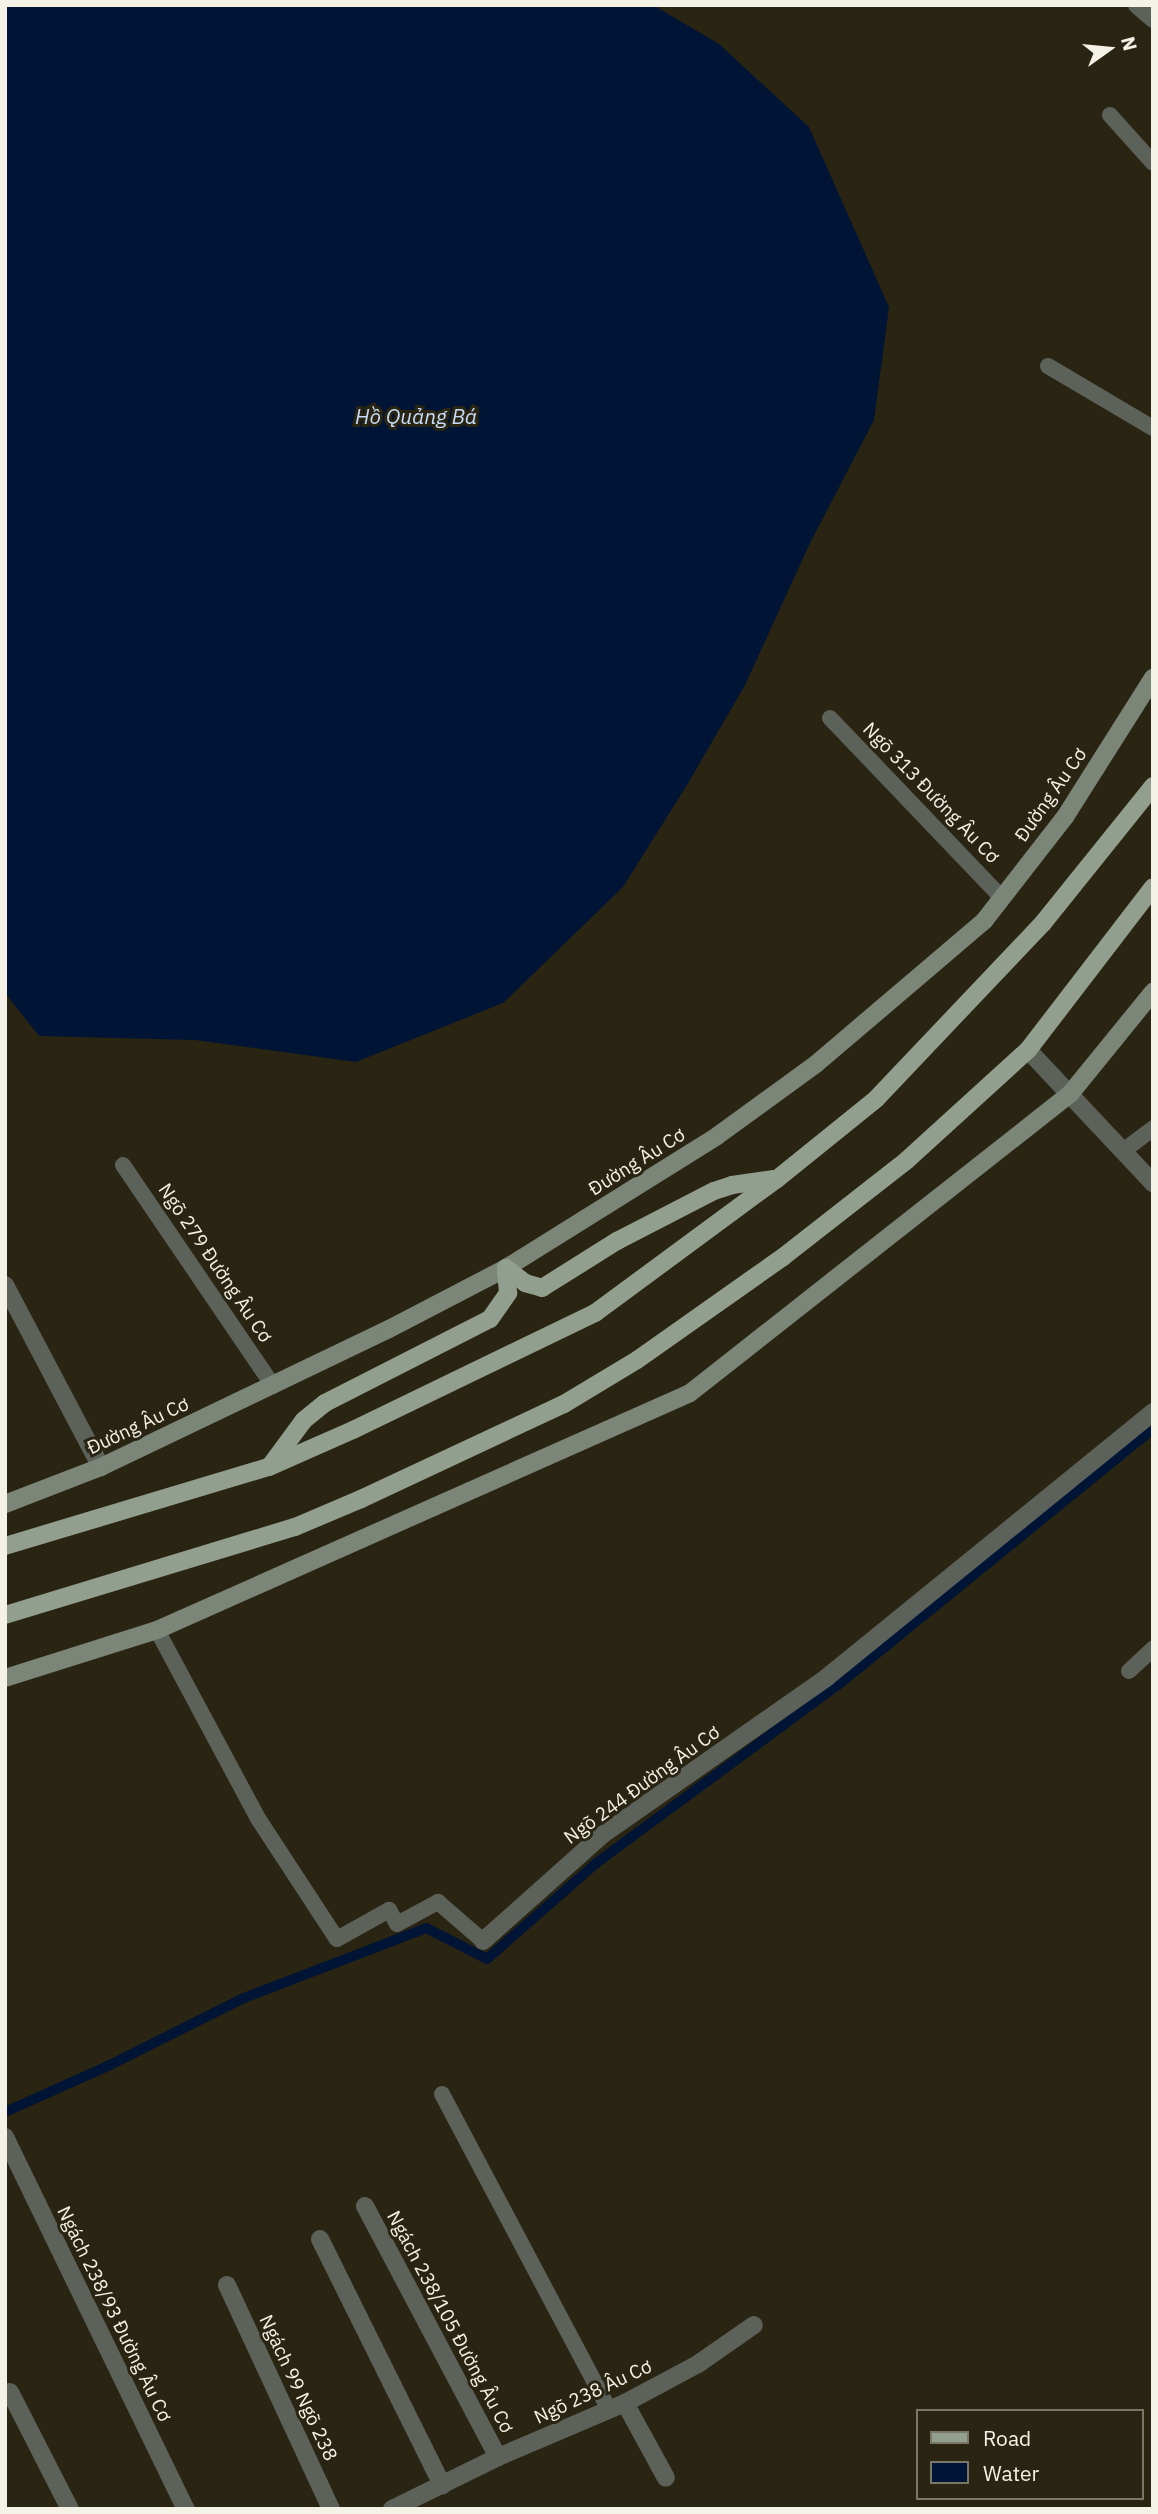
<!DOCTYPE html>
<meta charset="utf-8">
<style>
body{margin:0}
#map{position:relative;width:1158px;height:2514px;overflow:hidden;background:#292512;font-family:"IBM Plex Sans",sans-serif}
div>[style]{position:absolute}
.water>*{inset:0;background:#001435}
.stream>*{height:10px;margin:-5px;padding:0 5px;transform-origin:5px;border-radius:5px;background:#001435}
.lane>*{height:16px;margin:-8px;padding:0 8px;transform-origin:8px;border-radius:8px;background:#5c625a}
.street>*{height:18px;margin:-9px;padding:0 9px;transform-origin:9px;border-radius:9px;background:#5c625a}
.secondary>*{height:18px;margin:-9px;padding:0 9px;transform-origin:9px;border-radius:9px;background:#7b8578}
.primary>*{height:18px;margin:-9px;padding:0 9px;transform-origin:9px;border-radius:9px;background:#929f8f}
span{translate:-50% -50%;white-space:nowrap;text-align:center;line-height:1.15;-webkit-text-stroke:6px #292512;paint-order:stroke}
.street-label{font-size:19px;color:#f4f2e6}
.water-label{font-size:21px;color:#c6dcfa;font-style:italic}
.frame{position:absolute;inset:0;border:7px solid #f4f2e6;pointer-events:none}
.legend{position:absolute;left:916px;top:2409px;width:228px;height:91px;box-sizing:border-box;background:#292512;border:2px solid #7a7767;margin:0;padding:9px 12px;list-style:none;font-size:21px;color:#f4f2e6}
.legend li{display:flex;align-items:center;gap:14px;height:35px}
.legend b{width:35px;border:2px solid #7a7767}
.north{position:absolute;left:1074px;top:14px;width:70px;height:70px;-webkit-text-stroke:5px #292512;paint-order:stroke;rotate:75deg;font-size:19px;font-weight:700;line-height:28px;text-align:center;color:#f4f2e6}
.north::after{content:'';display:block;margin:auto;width:24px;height:32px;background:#f4f2e6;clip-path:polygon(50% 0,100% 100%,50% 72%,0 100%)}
</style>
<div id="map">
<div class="water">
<i style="clip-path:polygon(5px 5px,653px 5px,719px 44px,809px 127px,889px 307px,874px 420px,810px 543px,745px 685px,687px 785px,623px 887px,503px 1003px,356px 1062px,195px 1040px,39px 1036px,5px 993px)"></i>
</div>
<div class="stream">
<i style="left:5px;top:2112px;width:113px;rotate:-24.1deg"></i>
<i style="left:108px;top:2066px;width:152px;rotate:-26.6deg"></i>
<i style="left:244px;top:1998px;width:195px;rotate:-21deg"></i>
<i style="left:426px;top:1928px;width:68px;rotate:26.9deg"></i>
<i style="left:487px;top:1959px;width:144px;rotate:-41.3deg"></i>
<i style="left:595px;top:1864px;width:302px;rotate:-36.4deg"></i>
<i style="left:838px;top:1685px;width:406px;rotate:-39.1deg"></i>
</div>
<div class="lane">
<i style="left:1110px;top:115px;width:64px;rotate:48.1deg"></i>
<i style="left:1048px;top:366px;width:122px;rotate:30.6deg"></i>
<i style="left:830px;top:718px;width:249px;rotate:46.3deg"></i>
<i style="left:1123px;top:1151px;width:38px;rotate:-37deg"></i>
<i style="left:123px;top:1165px;width:267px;rotate:55.8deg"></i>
<i style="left:157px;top:1630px;width:216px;rotate:61.8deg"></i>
<i style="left:259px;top:1820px;width:142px;rotate:56.8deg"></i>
<i style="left:337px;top:1939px;width:60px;rotate:-29.1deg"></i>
<i style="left:389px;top:1910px;width:16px;rotate:60deg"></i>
<i style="left:397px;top:1924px;width:47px;rotate:-28.2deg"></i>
<i style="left:438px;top:1902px;width:60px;rotate:40.9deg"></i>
<i style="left:1129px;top:1671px;width:33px;rotate:-43deg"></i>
<i style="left:442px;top:2094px;width:357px;rotate:62.1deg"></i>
</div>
<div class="street">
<i style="left:1137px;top:5px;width:21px;rotate:41deg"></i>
<i style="left:1028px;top:1050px;width:183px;rotate:46.8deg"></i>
<i style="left:5px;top:1285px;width:206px;rotate:62.2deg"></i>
<i style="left:483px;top:1941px;width:159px;rotate:-41.7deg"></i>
<i style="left:602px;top:1835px;width:274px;rotate:-35deg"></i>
<i style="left:826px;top:1678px;width:422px;rotate:-39.1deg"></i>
<i style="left:5px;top:2137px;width:414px;rotate:64.1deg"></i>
<i style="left:365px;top:2206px;width:284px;rotate:62.1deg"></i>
<i style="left:320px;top:2239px;width:275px;rotate:63.6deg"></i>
<i style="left:227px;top:2285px;width:247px;rotate:65.1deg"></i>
<i style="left:10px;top:2392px;width:131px;rotate:62.9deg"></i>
<i style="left:625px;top:2403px;width:85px;rotate:61.3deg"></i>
<i style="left:392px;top:2509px;width:118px;rotate:-26.1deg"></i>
<i style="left:498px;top:2457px;width:138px;rotate:-23deg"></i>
<i style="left:625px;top:2403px;width:83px;rotate:-28.1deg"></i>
<i style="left:698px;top:2364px;width:68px;rotate:-34.9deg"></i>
</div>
<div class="secondary">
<i style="left:5px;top:1504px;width:103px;rotate:-21.1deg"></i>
<i style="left:101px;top:1467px;width:319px;rotate:-25.6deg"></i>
<i style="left:389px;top:1329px;width:132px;rotate:-27.5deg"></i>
<i style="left:506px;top:1268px;width:249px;rotate:-32deg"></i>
<i style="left:717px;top:1136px;width:122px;rotate:-36deg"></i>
<i style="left:816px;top:1064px;width:221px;rotate:-40.4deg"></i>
<i style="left:984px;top:921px;width:132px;rotate:-52.1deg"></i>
<i style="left:1065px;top:817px;width:165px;rotate:-57.7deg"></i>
<i style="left:5px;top:1678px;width:159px;rotate:-17.5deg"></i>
<i style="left:157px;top:1630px;width:583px;rotate:-23.97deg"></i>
<i style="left:690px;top:1393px;width:484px;rotate:-38.2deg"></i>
<i style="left:1070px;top:1094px;width:132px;rotate:-50.9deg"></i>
</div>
<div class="primary">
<i style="left:506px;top:1268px;width:24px;rotate:38deg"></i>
<i style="left:525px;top:1283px;width:18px;rotate:16deg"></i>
<i style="left:542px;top:1288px;width:89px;rotate:-32.1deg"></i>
<i style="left:617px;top:1241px;width:109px;rotate:-27.3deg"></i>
<i style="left:714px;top:1191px;width:19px;rotate:-18deg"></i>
<i style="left:732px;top:1185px;width:41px;rotate:-8.3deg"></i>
<i style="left:270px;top:1466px;width:57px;rotate:-53.5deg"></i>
<i style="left:304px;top:1420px;width:27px;rotate:-39deg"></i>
<i style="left:325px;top:1403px;width:185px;rotate:-27deg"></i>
<i style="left:490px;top:1319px;width:32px;rotate:-55deg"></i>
<i style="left:508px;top:1293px;width:25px;rotate:-95deg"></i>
<i style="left:5px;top:1546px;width:276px;rotate:-16.7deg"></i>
<i style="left:269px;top:1467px;width:92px;rotate:-23.8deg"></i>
<i style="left:353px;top:1430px;width:269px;rotate:-25.8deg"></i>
<i style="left:595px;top:1313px;width:226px;rotate:-36.4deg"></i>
<i style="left:777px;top:1179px;width:127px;rotate:-38.9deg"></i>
<i style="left:876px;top:1099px;width:243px;rotate:-46.5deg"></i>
<i style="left:1043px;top:923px;width:176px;rotate:-51.2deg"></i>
<i style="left:5px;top:1615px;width:303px;rotate:-16.9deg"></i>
<i style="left:295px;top:1527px;width:72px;rotate:-23deg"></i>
<i style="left:361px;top:1499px;width:224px;rotate:-25.1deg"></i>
<i style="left:564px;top:1404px;width:85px;rotate:-31.1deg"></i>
<i style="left:637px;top:1360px;width:179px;rotate:-35.2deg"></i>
<i style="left:783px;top:1257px;width:157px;rotate:-38deg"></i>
<i style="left:907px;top:1160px;width:164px;rotate:-42.3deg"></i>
<i style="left:1028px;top:1050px;width:205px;rotate:-52.5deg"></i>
</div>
<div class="street-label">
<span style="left:931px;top:793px;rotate:46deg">Ngõ 313 Đường Âu Cơ</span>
<span style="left:1051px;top:795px;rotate:-55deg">Đường Âu Cơ</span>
<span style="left:637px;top:1162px;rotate:-32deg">Đường Âu Cơ</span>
<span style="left:215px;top:1263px;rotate:56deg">Ngõ 279 Đường Âu Cơ</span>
<span style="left:138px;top:1426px;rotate:-25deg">Đường Âu Cơ</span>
<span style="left:642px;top:1785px;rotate:-36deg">Ngõ 244 Đường Âu Cơ</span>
<span style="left:114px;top:2314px;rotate:64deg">Ngách 238/93 Đường Âu Cơ</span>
<span style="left:450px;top:2322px;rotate:62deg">Ngách 238/105 Đường Âu Cơ</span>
<span style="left:298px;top:2388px;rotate:65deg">Ngách 99 Ngõ 238</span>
<span style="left:593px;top:2392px;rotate:-25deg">Ngõ 238 Âu Cơ</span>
</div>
<div class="water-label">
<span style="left:416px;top:416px">Hồ Quảng Bá</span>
</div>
<div class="frame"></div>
<ul class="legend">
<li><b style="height:9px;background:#929f8f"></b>Road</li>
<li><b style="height:19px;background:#001435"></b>Water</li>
</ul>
<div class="north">N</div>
</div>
